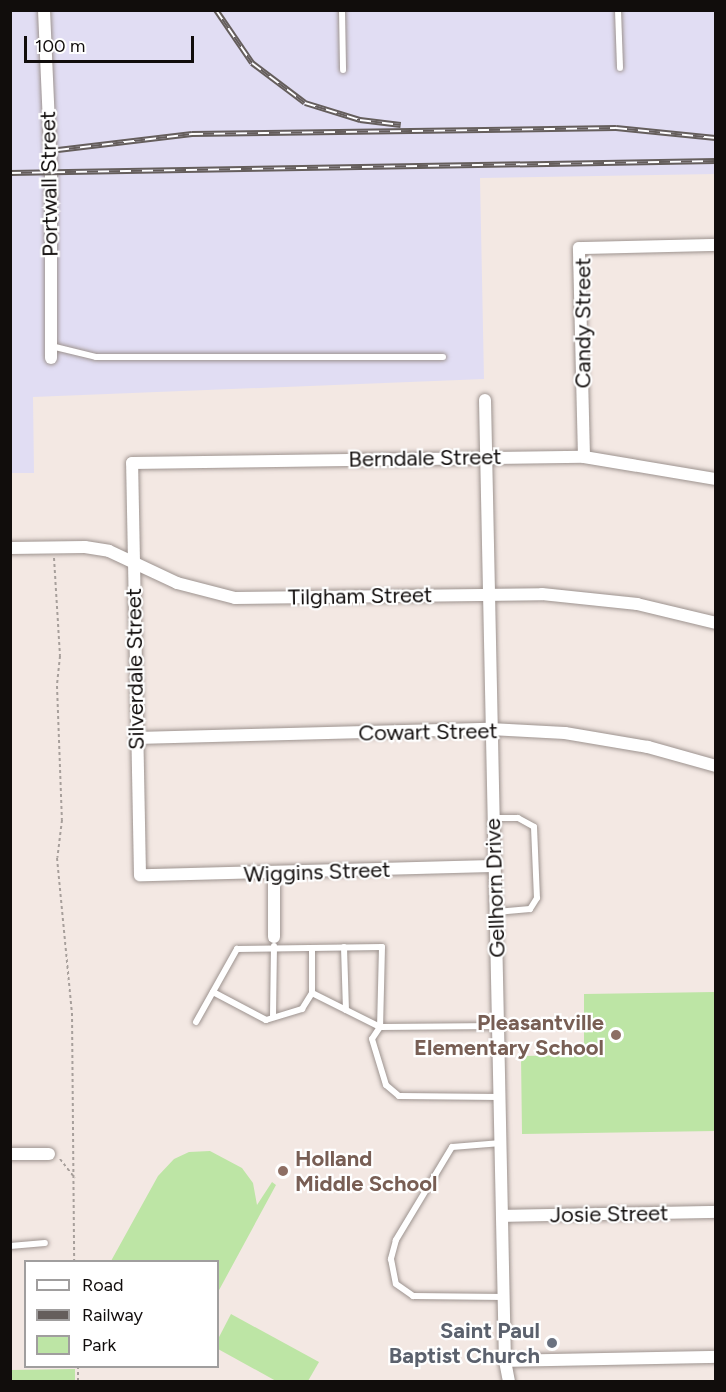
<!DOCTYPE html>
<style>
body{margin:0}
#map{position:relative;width:726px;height:1392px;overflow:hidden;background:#f3e8e3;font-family:Figtree,sans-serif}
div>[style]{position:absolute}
.industrial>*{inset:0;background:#e1ddf3}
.green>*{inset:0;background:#bde5a5}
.path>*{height:2px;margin-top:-1px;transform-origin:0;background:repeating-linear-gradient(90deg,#a79f9b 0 3px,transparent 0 6px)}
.roads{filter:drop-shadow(0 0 2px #9d938f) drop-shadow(0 0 2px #9d938f)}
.service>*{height:6px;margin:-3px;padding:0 3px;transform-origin:3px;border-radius:3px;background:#fff}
.minor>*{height:12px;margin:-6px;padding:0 6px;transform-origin:6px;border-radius:6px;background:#fff}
.rail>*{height:6px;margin-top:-3px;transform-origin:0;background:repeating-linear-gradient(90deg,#fff 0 11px,#655e5c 0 22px);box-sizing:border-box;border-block:2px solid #655e5c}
.dots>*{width:16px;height:16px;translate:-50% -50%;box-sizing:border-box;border:3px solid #fff;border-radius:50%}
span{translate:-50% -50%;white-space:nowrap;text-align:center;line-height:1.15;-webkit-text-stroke:4.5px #fff;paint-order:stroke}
.street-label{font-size:22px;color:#110d0c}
.education-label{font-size:22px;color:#785e54;font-weight:700}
.right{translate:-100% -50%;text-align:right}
.left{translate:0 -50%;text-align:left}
.worship-label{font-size:22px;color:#5b616d;font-weight:700}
.frame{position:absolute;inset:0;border:12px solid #110d0c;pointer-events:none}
.legend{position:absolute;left:24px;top:1260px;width:195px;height:108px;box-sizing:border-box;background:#fff;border:2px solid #a09e9e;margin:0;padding:8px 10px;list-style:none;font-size:18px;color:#110d0c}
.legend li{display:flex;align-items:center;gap:12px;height:30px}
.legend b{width:30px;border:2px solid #a09e9e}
.scale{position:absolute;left:24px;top:36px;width:170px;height:27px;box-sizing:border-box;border:3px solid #110d0c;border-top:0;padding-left:8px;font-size:18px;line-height:21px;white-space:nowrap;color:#110d0c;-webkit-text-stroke:4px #fff;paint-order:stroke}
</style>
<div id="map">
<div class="industrial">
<i style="clip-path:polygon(10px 11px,715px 11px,715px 174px,480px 178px,484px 379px,33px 397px,34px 473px,11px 473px)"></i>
</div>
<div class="green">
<i style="clip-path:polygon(715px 992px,715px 1131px,522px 1134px,521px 1056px,584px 1055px,584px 994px)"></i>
<i style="clip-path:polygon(210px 1151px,242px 1168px,253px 1183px,257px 1205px,272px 1182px,276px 1185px,218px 1292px,218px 1262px,111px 1261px,158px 1176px,174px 1159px,189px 1152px)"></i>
<i style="clip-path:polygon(231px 1314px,319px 1362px,308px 1381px,276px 1381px,218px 1349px,218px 1339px)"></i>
<i style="clip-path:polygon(75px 1369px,75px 1381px,11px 1381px,11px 1370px)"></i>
</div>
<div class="path">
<i style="left:54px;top:558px;width:98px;rotate:86.5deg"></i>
<i style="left:60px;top:656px;width:30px;rotate:96deg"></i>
<i style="left:57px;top:686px;width:134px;rotate:87.9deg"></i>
<i style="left:62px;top:820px;width:38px;rotate:97deg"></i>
<i style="left:57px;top:858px;width:156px;rotate:84.5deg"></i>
<i style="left:72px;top:1013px;width:249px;rotate:89.5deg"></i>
<i style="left:60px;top:1159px;width:24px;rotate:52deg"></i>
<i style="left:78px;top:1366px;width:16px;rotate:90deg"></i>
</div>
<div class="roads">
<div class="service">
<i style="left:342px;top:10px;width:60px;rotate:89deg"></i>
<i style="left:618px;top:10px;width:58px;rotate:88deg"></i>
<i style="left:51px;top:346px;width:46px;rotate:13.7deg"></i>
<i style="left:96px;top:357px;width:347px"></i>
<i style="left:494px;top:818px;width:24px"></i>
<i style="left:518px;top:818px;width:18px;rotate:29deg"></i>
<i style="left:534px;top:827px;width:71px;rotate:87.6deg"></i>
<i style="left:537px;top:898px;width:13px;rotate:122deg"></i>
<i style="left:530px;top:909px;width:34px;rotate:175deg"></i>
<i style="left:344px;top:947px;width:63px;rotate:88.2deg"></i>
<i style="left:213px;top:992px;width:60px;rotate:27.8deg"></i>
<i style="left:266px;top:1020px;width:38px;rotate:-17deg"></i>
<i style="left:302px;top:1009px;width:19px;rotate:-58deg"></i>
<i style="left:312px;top:993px;width:45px;rotate:-90deg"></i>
<i style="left:273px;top:1017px;width:71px;rotate:-89.2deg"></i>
<i style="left:196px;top:1022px;width:84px;rotate:-60.7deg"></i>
<i style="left:237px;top:949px;width:145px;rotate:-0.8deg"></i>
<i style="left:382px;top:947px;width:80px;rotate:91.4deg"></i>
<i style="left:380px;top:1027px;width:76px;rotate:-153.4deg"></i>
<i style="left:499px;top:1026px;width:119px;rotate:179.5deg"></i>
<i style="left:380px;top:1027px;width:14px;rotate:124deg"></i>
<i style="left:372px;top:1039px;width:48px;rotate:73.1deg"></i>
<i style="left:386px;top:1085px;width:17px;rotate:40deg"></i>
<i style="left:399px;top:1096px;width:100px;rotate:0.6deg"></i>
<i style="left:501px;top:1143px;width:49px;rotate:175.3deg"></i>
<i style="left:452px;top:1147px;width:109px;rotate:121.1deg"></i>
<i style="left:396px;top:1240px;width:20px;rotate:105deg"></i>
<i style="left:391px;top:1259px;width:25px;rotate:79deg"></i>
<i style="left:396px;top:1284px;width:21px;rotate:35deg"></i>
<i style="left:413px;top:1296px;width:91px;rotate:0.6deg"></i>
<i style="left:10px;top:1246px;width:35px;rotate:-5deg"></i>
</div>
<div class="minor">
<i style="left:44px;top:10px;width:162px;rotate:87.5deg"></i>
<i style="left:51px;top:172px;width:186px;rotate:90deg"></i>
<i style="left:485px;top:400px;width:961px;rotate:88.81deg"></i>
<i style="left:505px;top:1361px;width:21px;rotate:79deg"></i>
<i style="left:584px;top:457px;width:209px;rotate:-91.4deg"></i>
<i style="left:579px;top:248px;width:137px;rotate:-1.3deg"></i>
<i style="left:10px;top:548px;width:75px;rotate:-0.8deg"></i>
<i style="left:85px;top:547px;width:24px;rotate:9deg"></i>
<i style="left:109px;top:551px;width:75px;rotate:25.2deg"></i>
<i style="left:177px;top:583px;width:60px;rotate:14.5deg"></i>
<i style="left:235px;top:598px;width:307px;rotate:-0.7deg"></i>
<i style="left:542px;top:594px;width:96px;rotate:6deg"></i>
<i style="left:637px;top:604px;width:81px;rotate:13.5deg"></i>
<i style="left:136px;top:738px;width:354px;rotate:-1.5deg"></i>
<i style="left:490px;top:729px;width:75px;rotate:3.1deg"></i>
<i style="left:565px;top:733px;width:84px;rotate:9.6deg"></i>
<i style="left:648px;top:747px;width:71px;rotate:15.6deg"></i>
<i style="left:495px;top:866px;width:355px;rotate:178.5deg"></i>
<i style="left:140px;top:875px;width:412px;rotate:-91.1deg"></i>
<i style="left:132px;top:463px;width:452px;rotate:-0.8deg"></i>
<i style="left:584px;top:457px;width:134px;rotate:9.5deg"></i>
<i style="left:274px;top:874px;width:63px;rotate:90deg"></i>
<i style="left:10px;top:1154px;width:39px"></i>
<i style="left:503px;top:1216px;width:213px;rotate:-1.1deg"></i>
<i style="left:505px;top:1361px;width:211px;rotate:-1.1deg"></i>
</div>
</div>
<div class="rail">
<i style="left:216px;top:10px;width:64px;rotate:55.8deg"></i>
<i style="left:252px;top:63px;width:66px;rotate:37deg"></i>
<i style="left:305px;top:103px;width:58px;rotate:17.2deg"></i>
<i style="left:360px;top:120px;width:41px;rotate:7deg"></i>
<i style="left:58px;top:150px;width:135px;rotate:-6.8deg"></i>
<i style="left:192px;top:134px;width:424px;rotate:-0.8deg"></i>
<i style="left:616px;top:128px;width:100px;rotate:5.7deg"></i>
<i style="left:10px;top:173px;width:706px;rotate:-0.97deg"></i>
</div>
<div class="dots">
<i style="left:616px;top:1035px;background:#8d6e63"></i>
<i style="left:283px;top:1171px;background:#8d6e63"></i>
<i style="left:552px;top:1343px;background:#6b7280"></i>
</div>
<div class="street-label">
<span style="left:49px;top:184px;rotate:-91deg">Portwall Street</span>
<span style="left:583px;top:323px;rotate:-90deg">Candy Street</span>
<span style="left:425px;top:458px;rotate:-1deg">Berndale Street</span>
<span style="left:360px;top:596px;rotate:-1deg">Tilgham Street</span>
<span style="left:135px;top:669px;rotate:-91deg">Silverdale Street</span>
<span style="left:428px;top:732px;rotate:-1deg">Cowart Street</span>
<span style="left:317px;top:872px;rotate:-2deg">Wiggins Street</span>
<span style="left:495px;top:888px;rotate:-92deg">Gellhorn Drive</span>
<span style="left:609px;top:1214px;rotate:-1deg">Josie Street</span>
</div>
<div class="education-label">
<span class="right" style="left:604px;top:1035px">Pleasantville<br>Elementary School</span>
<span class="left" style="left:295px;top:1171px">Holland<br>Middle School</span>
</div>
<div class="worship-label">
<span class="right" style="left:540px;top:1343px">Saint Paul<br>Baptist Church</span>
</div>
<div class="frame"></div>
<ul class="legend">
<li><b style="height:8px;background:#fff"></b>Road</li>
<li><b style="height:8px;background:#655e5c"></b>Railway</li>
<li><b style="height:16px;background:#bde5a5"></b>Park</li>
</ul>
<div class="scale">100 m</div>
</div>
